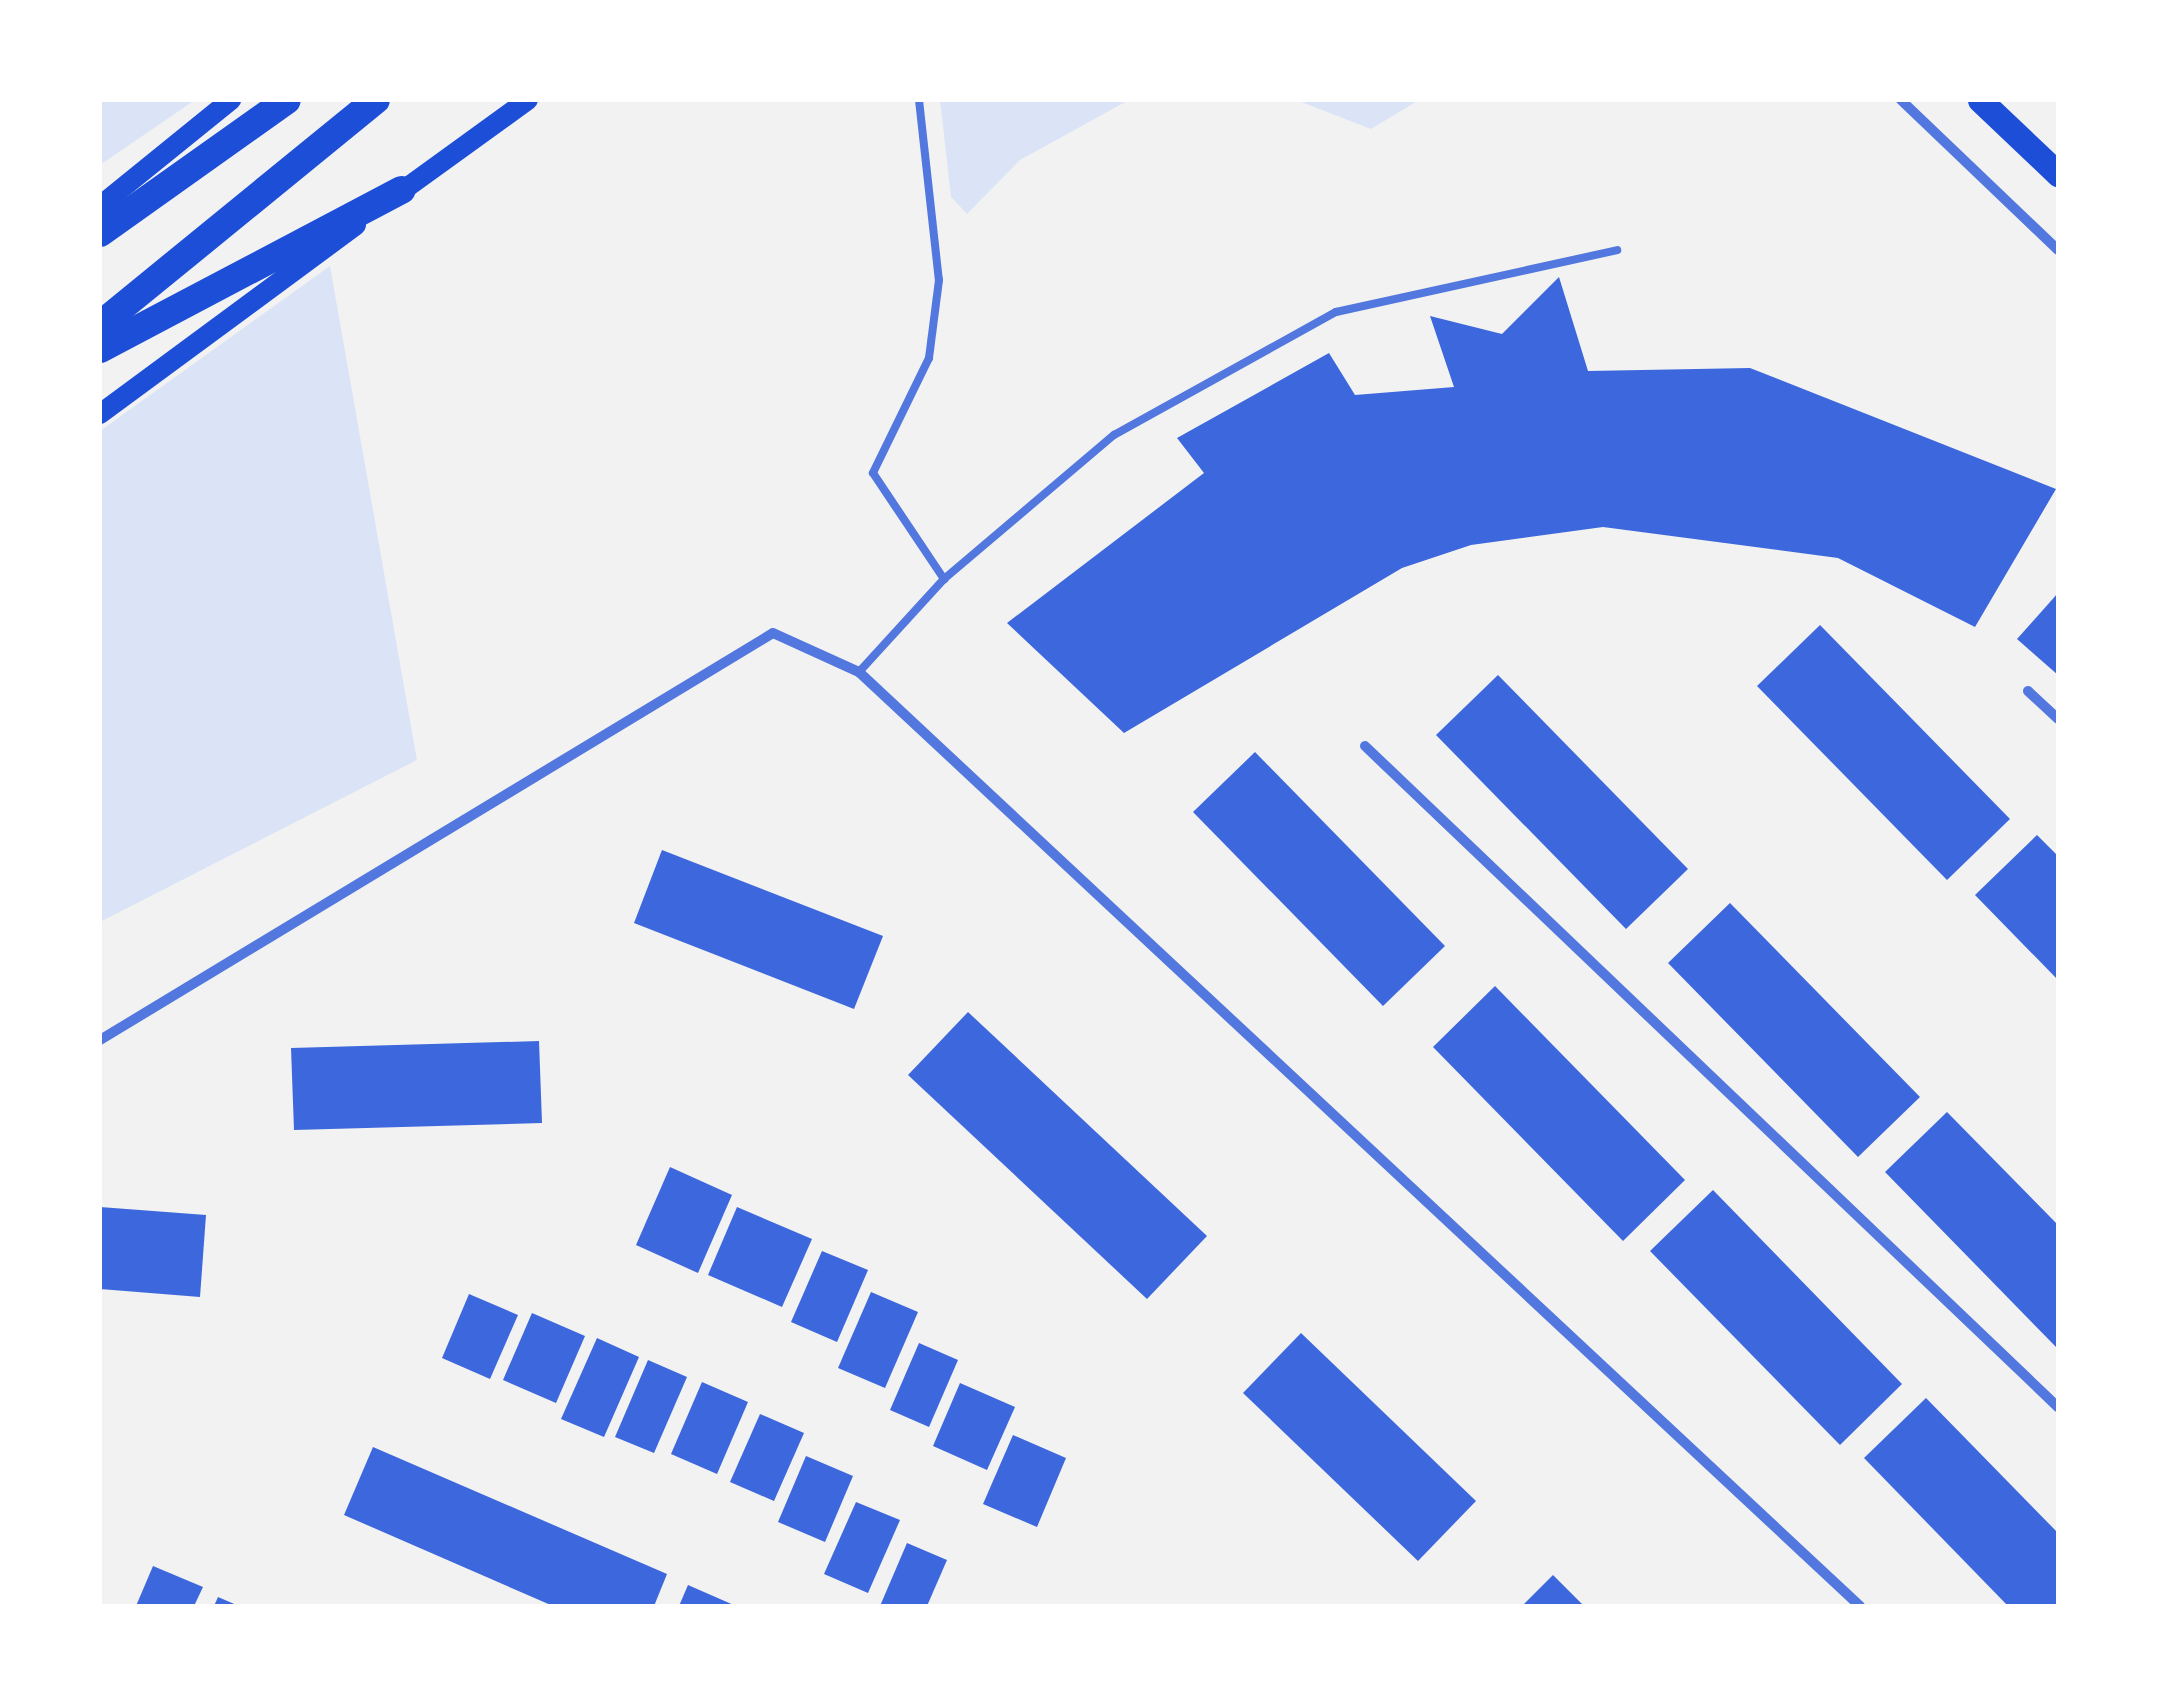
<!DOCTYPE html>
<style>
body{margin:0}
#map{position:relative;width:2158px;height:1706px;overflow:hidden;background:#f2f2f2;font-family:"Libre Baskerville",serif}
div>[style]{position:absolute}
.green>*{inset:0;background:#dbe4f7}
.building>*{inset:0;background:#3d67dc}
.service>*{height:8px;margin:-4px;padding:0 4px;transform-origin:4px;border-radius:4px;background:#5277de}
.minor>*{height:10px;margin:-5px;padding:0 5px;transform-origin:5px;border-radius:5px;background:#5277de}
.secondary>*{height:20px;margin:-10px;padding:0 10px;transform-origin:10px;border-radius:10px;background:#1d4ed8}
.primary>*{height:25px;margin:-12.5px;padding:0 12.5px;transform-origin:12.5px;border-radius:12.5px;background:#1d4ed8}
.trunk>*{height:28px;margin:-14px;padding:0 14px;transform-origin:14px;border-radius:14px;background:#1d4ed8}
span{translate:-50% -50%;white-space:nowrap;text-align:center;line-height:1.15;-webkit-text-stroke:8px #fff;paint-order:stroke}
.frame{position:absolute;inset:0;border:102px solid #fff;pointer-events:none}
</style>
<div id="map">
<div class="green">
<i style="clip-path:polygon(100px 100px,195px 100px,100px 165px)"></i>
<i style="clip-path:polygon(940px 100px,1129px 100px,1020px 160px,967px 214px,951px 197px)"></i>
<i style="clip-path:polygon(1296px 100px,1419px 100px,1371px 129px)"></i>
<i style="clip-path:polygon(330px 266px,417px 760px,100px 922px,100px 431px)"></i>
</div>
<div class="building">
<i style="clip-path:polygon(1559px 277px,1588px 371px,1750px 368px,2056px 489px,1975px 627px,1838px 558px,1603px 527px,1471px 545px,1402px 568px,1124px 733px,1007px 623px,1204px 473px,1177px 438px,1329px 353px,1355px 395px,1454px 387px,1430px 316px,1502px 334px)"></i>
<i style="clip-path:polygon(2058px 593px,2058px 675px,2017px 639px)"></i>
<i style="clip-path:polygon(1820px 625px,2010px 819px,1947px 880px,1757px 686px)"></i>
<i style="clip-path:polygon(1498px 675px,1688px 869px,1626px 929px,1436px 735px)"></i>
<i style="clip-path:polygon(1255px 752px,1445px 946px,1383px 1006px,1193px 812px)"></i>
<i style="clip-path:polygon(2037px 835px,2058px 856px,2058px 980px,1975px 895px)"></i>
<i style="clip-path:polygon(662px 850px,883px 936px,854px 1009px,634px 923px)"></i>
<i style="clip-path:polygon(1730px 903px,1920px 1097px,1858px 1157px,1668px 963px)"></i>
<i style="clip-path:polygon(1495px 986px,1685px 1180px,1623px 1241px,1433px 1047px)"></i>
<i style="clip-path:polygon(968px 1012px,1207px 1236px,1147px 1299px,908px 1075px)"></i>
<i style="clip-path:polygon(539px 1041px,542px 1123px,294px 1130px,291px 1048px)"></i>
<i style="clip-path:polygon(1947px 1112px,2058px 1225px,2058px 1349px,1885px 1172px)"></i>
<i style="clip-path:polygon(670px 1167px,732px 1195px,698px 1273px,636px 1245px)"></i>
<i style="clip-path:polygon(1713px 1190px,1902px 1384px,1840px 1445px,1650px 1251px)"></i>
<i style="clip-path:polygon(100px 1207px,206px 1215px,200px 1297px,100px 1289px)"></i>
<i style="clip-path:polygon(737px 1207px,812px 1239px,782px 1307px,708px 1275px)"></i>
<i style="clip-path:polygon(822px 1251px,868px 1270px,837px 1342px,791px 1322px)"></i>
<i style="clip-path:polygon(871px 1292px,918px 1312px,885px 1388px,838px 1368px)"></i>
<i style="clip-path:polygon(469px 1294px,518px 1315px,490px 1379px,442px 1358px)"></i>
<i style="clip-path:polygon(532px 1313px,585px 1336px,556px 1403px,503px 1380px)"></i>
<i style="clip-path:polygon(1301px 1333px,1476px 1501px,1418px 1561px,1243px 1393px)"></i>
<i style="clip-path:polygon(597px 1338px,639px 1357px,604px 1437px,561px 1419px)"></i>
<i style="clip-path:polygon(919px 1343px,958px 1360px,929px 1427px,890px 1410px)"></i>
<i style="clip-path:polygon(648px 1360px,687px 1377px,654px 1453px,615px 1437px)"></i>
<i style="clip-path:polygon(702px 1382px,748px 1402px,717px 1474px,671px 1454px)"></i>
<i style="clip-path:polygon(960px 1383px,1015px 1407px,987px 1470px,933px 1446px)"></i>
<i style="clip-path:polygon(1926px 1398px,2058px 1533px,2058px 1606px,2008px 1606px,1864px 1458px)"></i>
<i style="clip-path:polygon(760px 1414px,804px 1433px,774px 1501px,730px 1482px)"></i>
<i style="clip-path:polygon(1013px 1435px,1066px 1458px,1037px 1527px,983px 1504px)"></i>
<i style="clip-path:polygon(373px 1447px,667px 1574px,654px 1606px,553px 1606px,344px 1515px)"></i>
<i style="clip-path:polygon(806px 1456px,853px 1476px,825px 1542px,778px 1522px)"></i>
<i style="clip-path:polygon(856px 1502px,900px 1520px,868px 1593px,824px 1574px)"></i>
<i style="clip-path:polygon(907px 1543px,947px 1560px,927px 1606px,880px 1606px)"></i>
<i style="clip-path:polygon(153px 1566px,203px 1587px,194px 1606px,136px 1606px)"></i>
<i style="clip-path:polygon(1553px 1575px,1584px 1606px,1522px 1606px)"></i>
<i style="clip-path:polygon(688px 1585px,736px 1606px,679px 1606px)"></i>
<i style="clip-path:polygon(218px 1597px,239px 1606px,214px 1606px)"></i>
</div>
<div class="service">
<i style="left:919px;top:100px;width:181px;rotate:83.7deg"></i>
<i style="left:939px;top:280px;width:79px;rotate:97.3deg"></i>
<i style="left:929px;top:358px;width:128px;rotate:116deg"></i>
<i style="left:873px;top:473px;width:128px;rotate:56.2deg"></i>
<i style="left:859px;top:672px;width:126px;rotate:-47.6deg"></i>
<i style="left:944px;top:579px;width:223px;rotate:-40.3deg"></i>
<i style="left:1114px;top:435px;width:254px;rotate:-29deg"></i>
<i style="left:1336px;top:312px;width:288px;rotate:-12.4deg"></i>
</div>
<div class="minor">
<i style="left:1901px;top:100px;width:217px;rotate:43.7deg"></i>
<i style="left:2028px;top:691px;width:41px;rotate:43deg"></i>
<i style="left:1365px;top:746px;width:958px;rotate:43.65deg"></i>
<i style="left:100px;top:1040px;width:786px;rotate:-31.16deg"></i>
<i style="left:773px;top:633px;width:94px;rotate:24.4deg"></i>
<i style="left:859px;top:672px;width:1369px;rotate:43.02deg"></i>
</div>
<div class="secondary">
<i style="left:391px;top:199px;width:169px;rotate:-35.9deg"></i>
<i style="left:100px;top:206px;width:169px;rotate:-39deg"></i>
<i style="left:100px;top:414px;width:318px;rotate:-36.4deg"></i>
</div>
<div class="primary">
<i style="left:1980px;top:100px;width:108px;rotate:43.5deg"></i>
</div>
<div class="trunk">
<i style="left:100px;top:233px;width:229px;rotate:-35.4deg"></i>
<i style="left:100px;top:325px;width:356px;rotate:-39.2deg"></i>
<i style="left:100px;top:349px;width:341px;rotate:-27.8deg"></i>
</div>
<div class="frame"></div>
</div>
